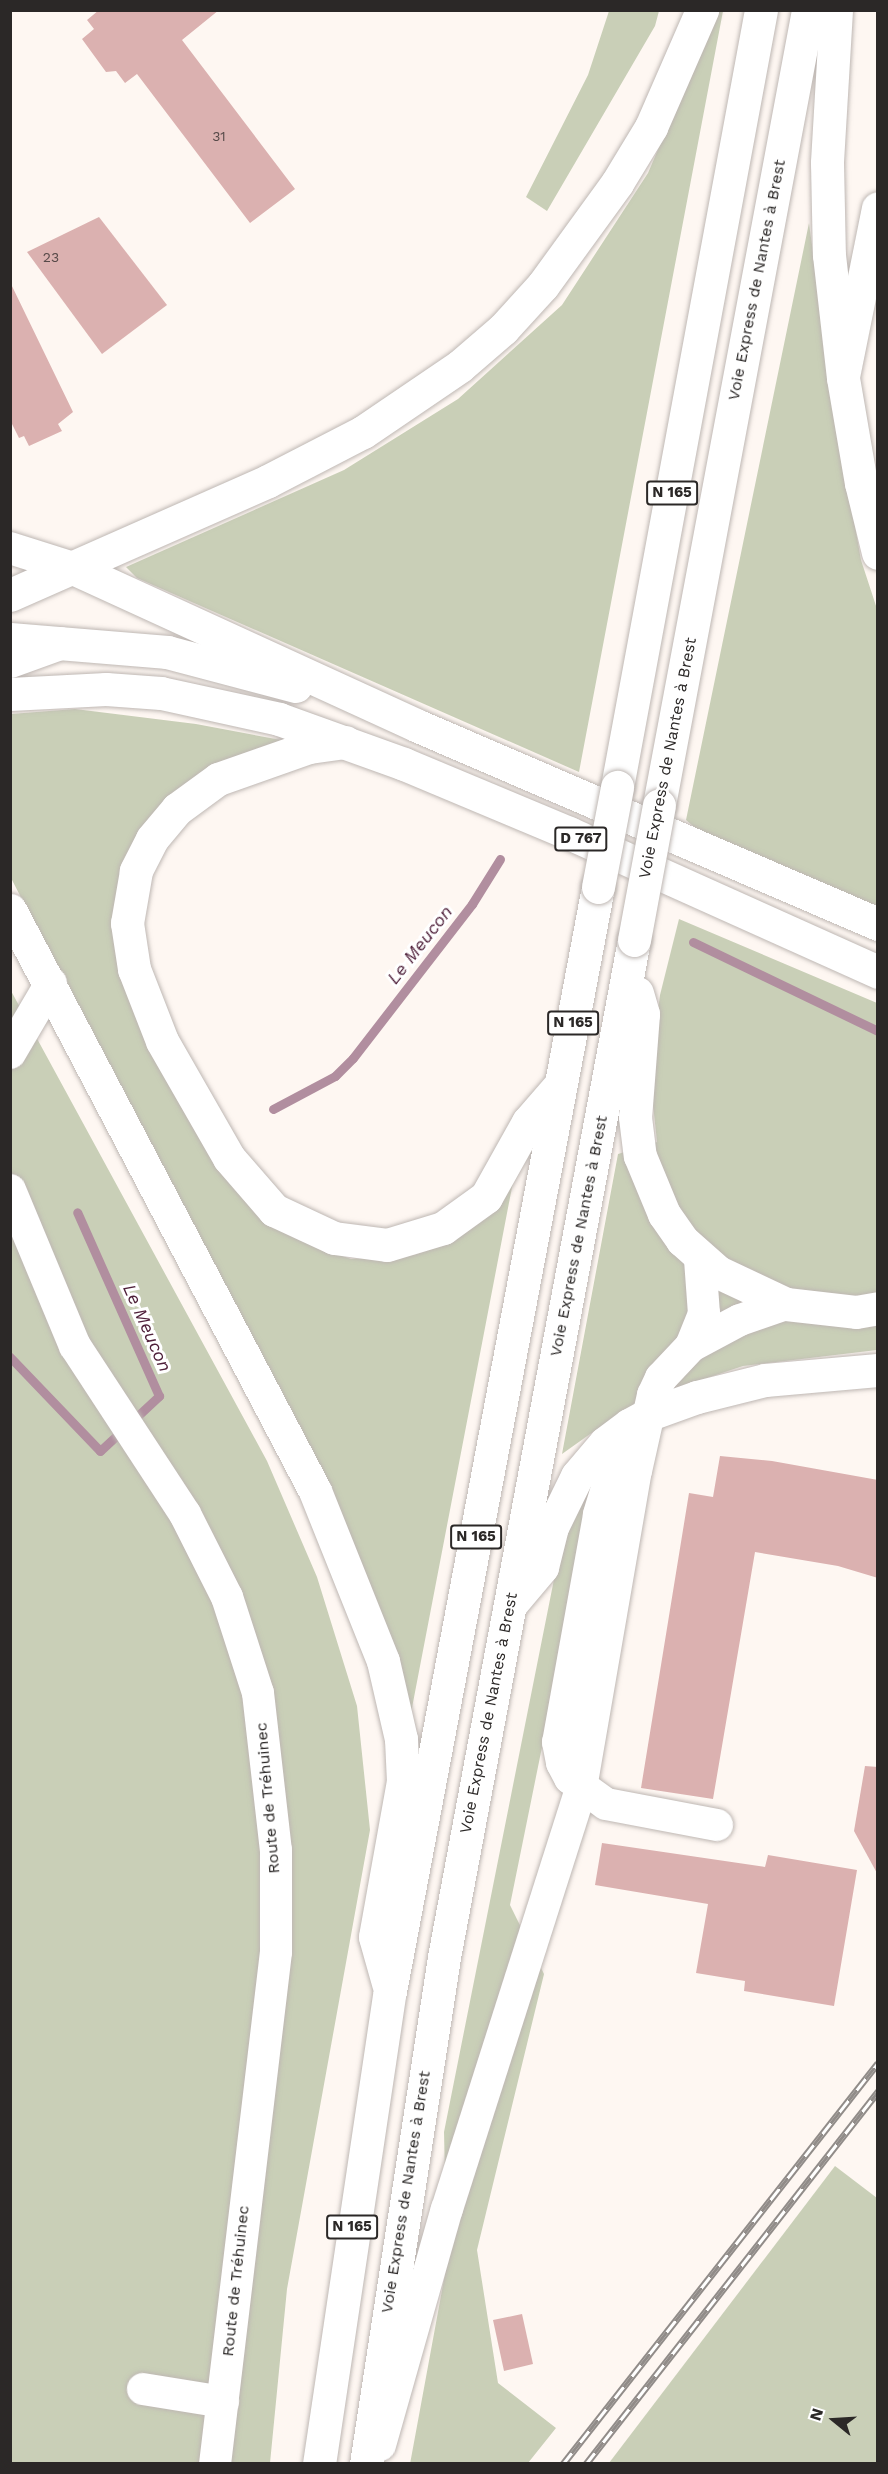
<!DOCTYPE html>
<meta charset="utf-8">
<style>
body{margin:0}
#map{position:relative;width:888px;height:2474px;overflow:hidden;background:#fef7f2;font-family:"Work Sans",sans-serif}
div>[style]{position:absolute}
.green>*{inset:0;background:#c9cfb7}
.stream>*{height:9px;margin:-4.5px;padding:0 4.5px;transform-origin:4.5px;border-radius:4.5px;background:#b18e9f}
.building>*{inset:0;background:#dbb1b0}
.roads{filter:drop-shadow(0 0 2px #beb7b3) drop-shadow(0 0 2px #beb7b3)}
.minor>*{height:32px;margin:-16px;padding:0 16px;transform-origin:16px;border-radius:16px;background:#fff}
.major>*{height:33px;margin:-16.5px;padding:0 16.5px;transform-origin:16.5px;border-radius:16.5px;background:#fff}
.highway>*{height:33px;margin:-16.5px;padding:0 16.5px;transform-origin:16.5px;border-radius:16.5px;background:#fff}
.rail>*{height:7px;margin-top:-3.5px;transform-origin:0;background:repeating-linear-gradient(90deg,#fff 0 14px,#918c89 0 28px);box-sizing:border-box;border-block:2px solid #918c89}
.bridges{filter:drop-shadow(0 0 2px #beb7b3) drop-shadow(0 0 2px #beb7b3)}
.highway-bridge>*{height:33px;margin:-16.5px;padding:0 16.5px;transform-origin:16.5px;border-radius:16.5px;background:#fff}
span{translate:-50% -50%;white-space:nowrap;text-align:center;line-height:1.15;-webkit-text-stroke:6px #fff;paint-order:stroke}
.number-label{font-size:14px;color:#574a49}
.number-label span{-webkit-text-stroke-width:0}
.shield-label span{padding:2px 4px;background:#fff;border:2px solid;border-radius:4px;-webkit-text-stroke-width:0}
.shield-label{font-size:15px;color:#2b2827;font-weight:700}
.street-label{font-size:16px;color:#2b2827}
.water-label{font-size:18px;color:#4f203a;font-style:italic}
.frame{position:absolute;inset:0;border:12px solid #2b2827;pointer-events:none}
.north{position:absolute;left:804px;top:2390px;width:60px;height:60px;-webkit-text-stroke:4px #fff;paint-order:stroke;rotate:288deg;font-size:16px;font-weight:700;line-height:24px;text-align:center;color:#2b2827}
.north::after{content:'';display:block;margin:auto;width:21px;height:27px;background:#2b2827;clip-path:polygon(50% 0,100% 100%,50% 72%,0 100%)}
</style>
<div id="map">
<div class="green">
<i style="clip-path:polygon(609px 11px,659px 11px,655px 26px,547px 211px,526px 197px,588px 75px)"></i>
<i style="clip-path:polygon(717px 11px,723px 11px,579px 772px,137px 578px,126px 567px,344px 470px,458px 399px,562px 305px,648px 173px)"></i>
<i style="clip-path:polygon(809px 223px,833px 401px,861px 560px,877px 609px,877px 915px,724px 853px,686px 820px)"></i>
<i style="clip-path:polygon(75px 709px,196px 724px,281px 740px,182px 792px,118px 950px,299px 1240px,351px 1259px,414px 1255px,455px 1241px,491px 1210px,513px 1182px,411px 1713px,349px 1537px,11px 878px,11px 714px)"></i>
<i style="clip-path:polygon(679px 919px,877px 1003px,877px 1350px,743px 1366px,665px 1392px,607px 1422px,562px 1454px,618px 1154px,657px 1142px,650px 1076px,660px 995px)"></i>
<i style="clip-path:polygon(10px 989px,267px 1461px,317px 1577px,357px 1706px,370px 1830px,287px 2289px,270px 2463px,11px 2463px)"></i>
<i style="clip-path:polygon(599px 1466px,510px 1905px,544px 1974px,477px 2250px,498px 2383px,556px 2428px,528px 2463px,410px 2464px,447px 2263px,444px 2132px,567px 1514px)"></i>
<i style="clip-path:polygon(835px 2166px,877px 2198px,877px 2463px,609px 2463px)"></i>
</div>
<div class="stream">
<i style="left:693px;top:942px;width:205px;rotate:25.7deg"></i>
<i style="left:273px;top:1109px;width:70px;rotate:-28deg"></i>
<i style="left:335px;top:1076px;width:25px;rotate:-45deg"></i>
<i style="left:353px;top:1058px;width:195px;rotate:-52.3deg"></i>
<i style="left:472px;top:904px;width:53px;rotate:-58.1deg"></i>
<i style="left:10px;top:1357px;width:130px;rotate:46.2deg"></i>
<i style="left:100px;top:1451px;width:81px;rotate:-43deg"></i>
<i style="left:159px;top:1396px;width:201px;rotate:-114deg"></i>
</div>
<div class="building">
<i style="clip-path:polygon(99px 10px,219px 10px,182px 40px,295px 189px,250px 223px,137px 74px,125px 83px,116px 71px,106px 72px,82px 39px,94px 29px,87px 20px)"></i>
<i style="clip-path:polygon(99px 217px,167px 305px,102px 354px,27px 252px)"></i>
<i style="clip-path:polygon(10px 282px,73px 412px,58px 424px,62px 431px,29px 446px,24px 436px,19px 438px,10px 420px)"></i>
<i style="clip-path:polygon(720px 1456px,772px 1461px,878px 1480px,878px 1578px,838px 1566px,755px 1552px,713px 1799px,641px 1788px,689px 1493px,713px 1497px)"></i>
<i style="clip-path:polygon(865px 1766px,878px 1767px,878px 1875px,854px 1831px)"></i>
<i style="clip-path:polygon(602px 1843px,765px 1867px,768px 1855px,857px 1870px,834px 2006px,744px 1991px,745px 1981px,696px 1973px,708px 1904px,595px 1885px)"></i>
<i style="clip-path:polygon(522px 2314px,533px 2364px,504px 2371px,493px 2320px)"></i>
</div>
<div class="roads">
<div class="minor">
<i style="left:844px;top:377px;width:172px;rotate:-78.6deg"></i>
<i style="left:10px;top:548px;width:66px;rotate:17.6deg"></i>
<i style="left:10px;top:1053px;width:81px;rotate:-59.6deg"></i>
<i style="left:10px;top:1190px;width:169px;rotate:67.4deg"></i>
<i style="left:75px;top:1346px;width:201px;rotate:56.8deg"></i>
<i style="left:185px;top:1514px;width:93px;rotate:63.2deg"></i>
<i style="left:227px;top:1597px;width:101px;rotate:72.1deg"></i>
<i style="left:258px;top:1693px;width:158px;rotate:83.5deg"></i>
<i style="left:276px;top:1850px;width:102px;rotate:90deg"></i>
<i style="left:276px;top:1952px;width:516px;rotate:96.79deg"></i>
<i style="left:691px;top:1346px;width:35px;rotate:-68deg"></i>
<i style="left:704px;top:1314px;width:55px;rotate:-94.2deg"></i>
<i style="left:634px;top:1449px;width:47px;rotate:124.7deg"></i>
<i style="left:607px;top:1488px;width:28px;rotate:107deg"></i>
<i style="left:599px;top:1515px;width:231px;rotate:100.2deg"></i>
<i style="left:558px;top:1742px;width:21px;rotate:79deg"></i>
<i style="left:562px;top:1763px;width:17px;rotate:62deg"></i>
<i style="left:570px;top:1778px;width:44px;rotate:35.8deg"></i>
<i style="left:606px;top:1804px;width:113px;rotate:10.7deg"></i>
<i style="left:143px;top:2389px;width:81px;rotate:9.2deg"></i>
<i style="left:380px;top:2445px;width:245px;rotate:-74.2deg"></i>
<i style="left:447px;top:2209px;width:442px;rotate:-72.3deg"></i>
<i style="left:581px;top:1788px;width:322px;rotate:-80.2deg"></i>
<i style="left:636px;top:1471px;width:78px;rotate:-77.4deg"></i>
<i style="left:653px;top:1395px;width:19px;rotate:-65deg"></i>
<i style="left:661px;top:1378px;width:44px;rotate:-46.8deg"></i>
<i style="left:691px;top:1346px;width:55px;rotate:-28deg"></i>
<i style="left:740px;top:1320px;width:49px;rotate:-19.2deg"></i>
</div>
<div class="major">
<i style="left:73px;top:568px;width:379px;rotate:24.6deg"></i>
<i style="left:418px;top:726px;width:501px;rotate:23.29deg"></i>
<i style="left:10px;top:639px;width:158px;rotate:4.7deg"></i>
<i style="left:167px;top:652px;width:133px;rotate:14.8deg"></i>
<i style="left:10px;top:694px;width:96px;rotate:-3deg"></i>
<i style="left:106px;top:689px;width:55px;rotate:4.2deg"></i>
<i style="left:161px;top:693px;width:121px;rotate:12.4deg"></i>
<i style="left:279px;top:719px;width:133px;rotate:19.8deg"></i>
<i style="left:404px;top:764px;width:179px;rotate:22.7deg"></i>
<i style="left:569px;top:833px;width:339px;rotate:24.2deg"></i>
</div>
<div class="highway">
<i style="left:836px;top:10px;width:153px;rotate:93.4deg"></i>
<i style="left:827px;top:163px;width:92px;rotate:88.8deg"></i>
<i style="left:829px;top:255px;width:124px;rotate:83.5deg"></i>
<i style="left:843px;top:378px;width:107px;rotate:80.3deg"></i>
<i style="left:861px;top:483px;width:72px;rotate:76.3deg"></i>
<i style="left:10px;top:595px;width:282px;rotate:-23.8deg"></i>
<i style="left:268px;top:481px;width:107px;rotate:-27.3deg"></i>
<i style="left:363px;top:432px;width:117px;rotate:-34.2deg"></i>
<i style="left:460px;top:366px;width:57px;rotate:-40.7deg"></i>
<i style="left:503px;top:329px;width:59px;rotate:-47.7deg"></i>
<i style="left:543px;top:285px;width:126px;rotate:-54deg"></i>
<i style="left:617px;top:183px;width:66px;rotate:-58.7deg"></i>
<i style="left:651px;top:127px;width:128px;rotate:-66.4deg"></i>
<i style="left:10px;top:661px;width:53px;rotate:-19.8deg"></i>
<i style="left:345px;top:742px;width:36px;rotate:172deg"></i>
<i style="left:309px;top:747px;width:96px;rotate:160.6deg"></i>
<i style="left:218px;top:779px;width:51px;rotate:143.8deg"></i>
<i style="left:177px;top:809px;width:39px;rotate:130deg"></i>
<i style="left:152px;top:839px;width:36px;rotate:117deg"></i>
<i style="left:136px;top:871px;width:53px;rotate:99.8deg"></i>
<i style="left:127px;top:923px;width:47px;rotate:81.3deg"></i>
<i style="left:134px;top:969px;width:77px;rotate:68.7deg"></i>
<i style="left:162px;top:1041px;width:135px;rotate:60.2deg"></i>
<i style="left:229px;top:1158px;width:69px;rotate:49.1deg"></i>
<i style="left:274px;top:1210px;width:66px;rotate:25deg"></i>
<i style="left:334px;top:1238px;width:53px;rotate:7.5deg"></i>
<i style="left:387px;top:1245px;width:59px;rotate:-16.9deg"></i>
<i style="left:443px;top:1228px;width:53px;rotate:-35.8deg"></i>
<i style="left:486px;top:1197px;width:86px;rotate:-60.8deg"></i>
<i style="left:528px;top:1122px;width:49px;rotate:-49.1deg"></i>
<i style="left:617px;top:787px;width:790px;rotate:-79.5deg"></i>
<i style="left:659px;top:805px;width:809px;rotate:-79.38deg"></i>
<i style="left:10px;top:910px;width:656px;rotate:62.3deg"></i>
<i style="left:315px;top:1491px;width:183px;rotate:68.2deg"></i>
<i style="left:383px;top:1661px;width:80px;rotate:77deg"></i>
<i style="left:401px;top:1739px;width:42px;rotate:87.3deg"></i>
<i style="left:403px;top:1781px;width:158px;rotate:100.2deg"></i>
<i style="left:375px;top:1937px;width:48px;rotate:74.2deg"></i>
<i style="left:637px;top:993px;width:22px;rotate:74deg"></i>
<i style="left:643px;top:1014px;width:103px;rotate:94.4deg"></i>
<i style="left:635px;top:1117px;width:39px;rotate:83deg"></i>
<i style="left:640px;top:1156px;width:63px;rotate:67.5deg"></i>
<i style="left:664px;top:1214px;width:32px;rotate:55deg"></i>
<i style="left:682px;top:1240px;width:48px;rotate:41.6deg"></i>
<i style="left:718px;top:1272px;width:75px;rotate:25.2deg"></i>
<i style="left:786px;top:1304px;width:70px;rotate:6.5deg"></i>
<i style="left:856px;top:1312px;width:22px;rotate:-10deg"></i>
<i style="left:510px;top:1605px;width:50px;rotate:-49.9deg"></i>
<i style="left:542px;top:1567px;width:41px;rotate:-76deg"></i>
<i style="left:552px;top:1527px;width:57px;rotate:-63.9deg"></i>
<i style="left:577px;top:1476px;width:43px;rotate:-49.7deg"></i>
<i style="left:605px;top:1443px;width:30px;rotate:-37deg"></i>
<i style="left:629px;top:1425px;width:21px;rotate:-29deg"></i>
<i style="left:647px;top:1415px;width:53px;rotate:-19.8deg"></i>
<i style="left:697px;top:1397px;width:70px;rotate:-14deg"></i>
<i style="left:765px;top:1380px;width:113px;rotate:-5.1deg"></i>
<i style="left:319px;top:2464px;width:478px;rotate:-81.5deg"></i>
<i style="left:390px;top:1991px;width:1123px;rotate:-79.33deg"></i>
<i style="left:366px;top:2464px;width:513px;rotate:-81.25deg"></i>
<i style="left:444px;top:1957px;width:1035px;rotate:-79.42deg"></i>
</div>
</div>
<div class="rail">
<i style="left:563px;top:2464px;width:510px;rotate:-51.85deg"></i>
<i style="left:586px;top:2464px;width:474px;rotate:-51.9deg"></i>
</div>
<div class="bridges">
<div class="highway-bridge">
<i style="left:598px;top:887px;width:102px;rotate:-79.2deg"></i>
<i style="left:634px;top:940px;width:137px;rotate:-79.5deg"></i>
</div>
</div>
<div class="number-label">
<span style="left:219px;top:136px">31</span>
<span style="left:51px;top:257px">23</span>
</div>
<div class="shield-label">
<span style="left:672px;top:493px">N 165</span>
<span style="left:581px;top:839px">D 767</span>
<span style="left:573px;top:1023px">N 165</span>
<span style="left:476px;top:1537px">N 165</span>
<span style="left:352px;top:2227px">N 165</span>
</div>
<div class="street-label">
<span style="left:757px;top:280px;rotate:-79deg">Voie Express de Nantes à Brest</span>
<span style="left:668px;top:758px;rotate:-79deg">Voie Express de Nantes à Brest</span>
<span style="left:579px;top:1236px;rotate:-79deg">Voie Express de Nantes à Brest</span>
<span style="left:489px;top:1713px;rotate:-79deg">Voie Express de Nantes à Brest</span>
<span style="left:268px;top:1798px;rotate:-95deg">Route de Tréhuinec</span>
<span style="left:406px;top:2192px;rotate:-81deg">Voie Express de Nantes à Brest</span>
<span style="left:236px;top:2281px;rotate:-84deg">Route de Tréhuinec</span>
</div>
<div class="water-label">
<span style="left:420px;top:945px;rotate:-52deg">Le Meucon</span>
<span style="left:147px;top:1328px;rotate:66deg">Le Meucon</span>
</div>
<div class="frame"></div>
<div class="north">N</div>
</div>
